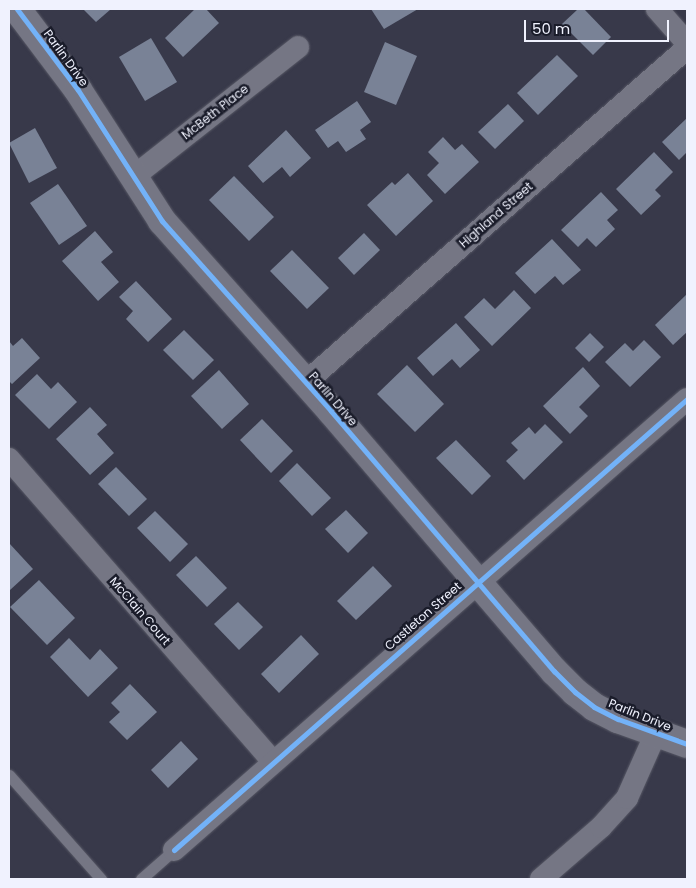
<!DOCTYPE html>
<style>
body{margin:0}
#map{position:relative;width:696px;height:888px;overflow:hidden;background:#38394a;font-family:Poppins,sans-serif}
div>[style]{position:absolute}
.building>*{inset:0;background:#798296}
.roads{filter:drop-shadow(0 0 1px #575865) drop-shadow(0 0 1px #575865)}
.service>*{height:11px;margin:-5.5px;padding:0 5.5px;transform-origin:5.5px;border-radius:5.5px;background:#757684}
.minor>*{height:22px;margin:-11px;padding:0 11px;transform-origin:11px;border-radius:11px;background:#757684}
.tertiary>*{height:28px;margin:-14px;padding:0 14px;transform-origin:14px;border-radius:14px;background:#757684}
.cycleway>*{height:5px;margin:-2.5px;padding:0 2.5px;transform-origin:2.5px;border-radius:2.5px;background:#73b2f8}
span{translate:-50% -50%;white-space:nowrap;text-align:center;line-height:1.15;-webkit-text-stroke:5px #1a1c2a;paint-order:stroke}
.street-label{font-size:12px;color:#f0f2fe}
.frame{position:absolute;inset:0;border:10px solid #f0f2fe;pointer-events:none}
.scale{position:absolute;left:524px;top:20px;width:145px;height:22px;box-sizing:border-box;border:2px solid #f0f2fe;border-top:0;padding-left:6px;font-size:15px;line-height:18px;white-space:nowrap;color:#f0f2fe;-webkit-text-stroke:4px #1a1c2a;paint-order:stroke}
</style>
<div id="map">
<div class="building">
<i style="clip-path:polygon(83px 9px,111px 9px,96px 22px)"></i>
<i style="clip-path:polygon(195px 9px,206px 9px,219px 23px,183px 57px,165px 38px)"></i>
<i style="clip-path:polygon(371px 9px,418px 9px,384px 29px)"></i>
<i style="clip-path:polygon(578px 9px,584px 9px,611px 37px,593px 55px,562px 24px)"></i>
<i style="clip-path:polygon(151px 38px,177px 82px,145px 101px,119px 57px)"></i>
<i style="clip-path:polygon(385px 42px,417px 56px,396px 105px,364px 92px)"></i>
<i style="clip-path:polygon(557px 55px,578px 76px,538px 115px,517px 93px)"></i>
<i style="clip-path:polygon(357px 101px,371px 122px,360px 130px,366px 139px,346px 152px,338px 141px,328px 148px,315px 130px)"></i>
<i style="clip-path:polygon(508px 104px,524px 121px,495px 149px,478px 132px)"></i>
<i style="clip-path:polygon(687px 118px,687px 152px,679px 160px,662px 142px)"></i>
<i style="clip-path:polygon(35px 128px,57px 168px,29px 183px,9px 143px)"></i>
<i style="clip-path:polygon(286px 130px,311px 158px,290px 177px,282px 167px,263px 183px,248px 166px)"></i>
<i style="clip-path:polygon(443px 137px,455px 150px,462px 144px,479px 162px,445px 194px,427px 175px,439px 163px,428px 152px)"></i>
<i style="clip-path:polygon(654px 152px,673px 172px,655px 190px,661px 196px,641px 215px,616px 189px)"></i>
<i style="clip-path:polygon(408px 173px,433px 201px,396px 236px,367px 205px,392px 182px,395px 185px)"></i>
<i style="clip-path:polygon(234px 176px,274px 217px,249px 241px,209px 200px)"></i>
<i style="clip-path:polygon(58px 184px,87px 226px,59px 245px,30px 203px)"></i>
<i style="clip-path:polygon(601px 192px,618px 210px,607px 220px,615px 229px,596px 247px,587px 238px,578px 247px,561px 230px)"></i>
<i style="clip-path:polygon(95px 231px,113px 252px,101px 262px,119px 282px,98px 301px,62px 261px)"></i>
<i style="clip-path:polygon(364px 233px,380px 250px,354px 275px,338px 258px)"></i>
<i style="clip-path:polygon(552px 239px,581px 270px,563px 285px,555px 276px,535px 294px,515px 273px)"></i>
<i style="clip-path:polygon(292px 250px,329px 288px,307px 309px,270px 271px)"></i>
<i style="clip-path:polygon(136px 281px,172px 319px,148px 342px,126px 319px,133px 311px,119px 297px)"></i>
<i style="clip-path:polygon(514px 290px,531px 308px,492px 346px,464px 317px,484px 298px,495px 309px)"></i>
<i style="clip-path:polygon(687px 294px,687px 332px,673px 345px,655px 325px)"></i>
<i style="clip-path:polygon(456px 323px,480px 350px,460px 368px,452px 359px,433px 376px,417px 358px)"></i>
<i style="clip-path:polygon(184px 330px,214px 360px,193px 380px,163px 350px)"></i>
<i style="clip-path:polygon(590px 333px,604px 347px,589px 362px,575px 348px)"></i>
<i style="clip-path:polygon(22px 338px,40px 358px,12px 384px,9px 381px,9px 341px,13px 346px)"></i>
<i style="clip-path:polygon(644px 340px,661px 357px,630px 387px,605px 362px,625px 343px,633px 351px)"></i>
<i style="clip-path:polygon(407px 365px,444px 404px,415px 432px,377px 394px)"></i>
<i style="clip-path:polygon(583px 367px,600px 386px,579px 407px,588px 416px,570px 434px,543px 406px)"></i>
<i style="clip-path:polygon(219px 370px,249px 404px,222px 429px,191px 396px)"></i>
<i style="clip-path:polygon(37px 374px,51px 389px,58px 382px,77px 402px,49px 429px,15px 395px)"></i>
<i style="clip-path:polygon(90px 407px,107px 425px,97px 434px,114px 453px,90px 475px,56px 439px)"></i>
<i style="clip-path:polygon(262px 419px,293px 451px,271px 473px,240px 440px)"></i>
<i style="clip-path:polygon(545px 424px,563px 442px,524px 480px,506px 461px,518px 450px,511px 443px,529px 427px,535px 434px)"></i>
<i style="clip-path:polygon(456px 440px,491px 476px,472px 495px,436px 458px)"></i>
<i style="clip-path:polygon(297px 463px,331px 498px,312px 516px,279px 481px)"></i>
<i style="clip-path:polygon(116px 467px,147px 499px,129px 516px,98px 484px)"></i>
<i style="clip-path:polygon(346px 510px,368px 533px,348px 553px,325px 529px)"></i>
<i style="clip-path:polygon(155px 511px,188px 544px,170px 562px,137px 528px)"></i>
<i style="clip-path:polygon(9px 543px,33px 569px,10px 590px,9px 588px)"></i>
<i style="clip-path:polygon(196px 556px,227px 588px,207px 607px,176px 575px)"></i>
<i style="clip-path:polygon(373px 566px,392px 586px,356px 620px,337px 601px)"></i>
<i style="clip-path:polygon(39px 580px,75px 618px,47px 645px,10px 607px)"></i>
<i style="clip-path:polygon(238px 602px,263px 627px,239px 650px,214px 624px)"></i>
<i style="clip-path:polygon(301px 635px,319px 654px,279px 693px,261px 674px)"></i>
<i style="clip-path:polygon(69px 638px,90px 660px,100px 649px,118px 668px,88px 697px,50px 657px)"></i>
<i style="clip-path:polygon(130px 684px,157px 712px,127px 740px,109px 722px,120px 712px,111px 703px)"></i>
<i style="clip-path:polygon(181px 741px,198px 759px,168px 788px,151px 770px)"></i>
</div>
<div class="roads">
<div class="service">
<i style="left:9px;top:775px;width:139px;rotate:48.5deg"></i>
<i style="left:141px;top:879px;width:44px;rotate:-41.3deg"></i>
</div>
<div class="minor">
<i style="left:657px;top:9px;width:45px;rotate:48.6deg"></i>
<i style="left:133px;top:177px;width:210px;rotate:-38.2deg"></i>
<i style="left:306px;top:382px;width:507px;rotate:-41.24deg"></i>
<i style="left:9px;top:459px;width:402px;rotate:48.9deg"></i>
<i style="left:174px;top:850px;width:683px;rotate:-41.32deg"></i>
<i style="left:541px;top:879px;width:79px;rotate:-40.9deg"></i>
<i style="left:601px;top:827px;width:39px;rotate:-48deg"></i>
<i style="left:627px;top:798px;width:71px;rotate:-66deg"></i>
</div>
<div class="tertiary">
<i style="left:17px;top:9px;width:101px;rotate:53deg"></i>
<i style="left:78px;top:90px;width:156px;rotate:57.3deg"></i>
<i style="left:162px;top:221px;width:254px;rotate:48.3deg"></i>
<i style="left:331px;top:411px;width:343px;rotate:49.4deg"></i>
<i style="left:554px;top:671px;width:30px;rotate:45deg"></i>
<i style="left:575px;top:692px;width:24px;rotate:38deg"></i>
<i style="left:594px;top:707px;width:27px;rotate:27deg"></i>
<i style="left:618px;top:719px;width:73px;rotate:19.9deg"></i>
</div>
</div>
<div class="cycleway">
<i style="left:17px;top:9px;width:101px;rotate:53deg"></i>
<i style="left:78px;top:90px;width:156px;rotate:57.3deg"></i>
<i style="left:162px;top:221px;width:254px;rotate:48.3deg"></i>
<i style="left:331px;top:411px;width:343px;rotate:49.4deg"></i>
<i style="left:554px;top:671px;width:30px;rotate:45deg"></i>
<i style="left:575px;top:692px;width:24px;rotate:38deg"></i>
<i style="left:594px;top:707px;width:27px;rotate:27deg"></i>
<i style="left:618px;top:719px;width:73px;rotate:19.9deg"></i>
<i style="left:174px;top:850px;width:683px;rotate:-41.32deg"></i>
</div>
<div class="street-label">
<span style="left:66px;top:58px;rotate:54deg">Parlin Drive</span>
<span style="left:215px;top:112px;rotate:-38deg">McBeth Place</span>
<span style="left:496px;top:215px;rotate:-41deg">Highland Street</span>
<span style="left:333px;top:399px;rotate:49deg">Parlin Drive</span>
<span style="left:140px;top:611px;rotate:49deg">McClain Court</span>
<span style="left:423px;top:616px;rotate:-41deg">Castleton Street</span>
<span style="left:640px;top:715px;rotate:22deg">Parlin Drive</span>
</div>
<div class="frame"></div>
<div class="scale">50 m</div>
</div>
